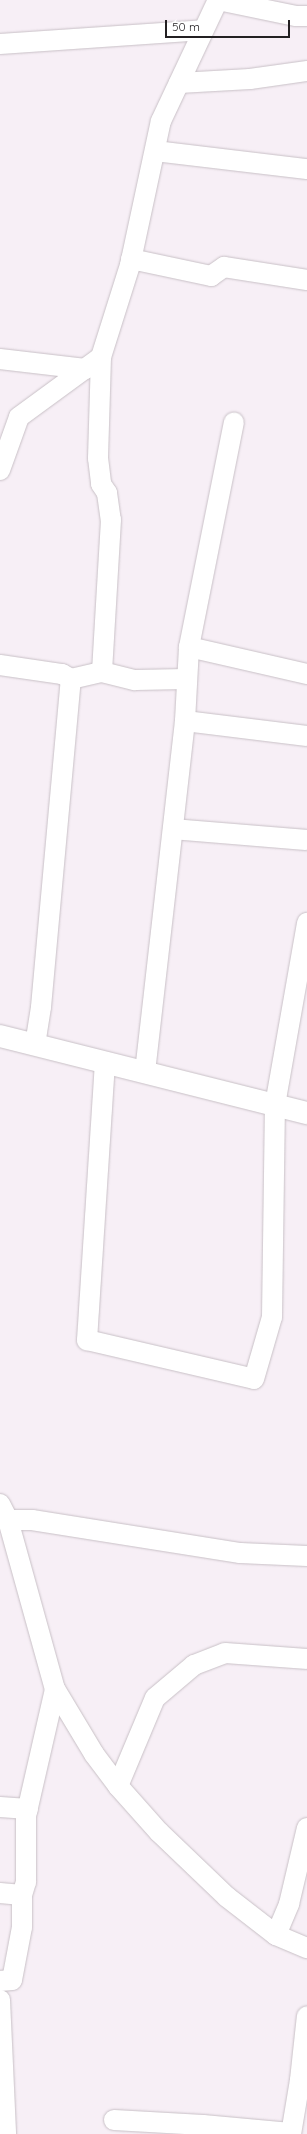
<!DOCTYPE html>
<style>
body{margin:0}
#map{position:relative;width:307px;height:2134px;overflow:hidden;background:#f7eff6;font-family:Quicksand,sans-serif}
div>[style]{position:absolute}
.roads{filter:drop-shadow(0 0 1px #c8c0c6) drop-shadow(0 0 1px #c8c0c6)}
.minor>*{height:20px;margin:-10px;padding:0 10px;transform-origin:10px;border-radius:10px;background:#fff}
.major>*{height:22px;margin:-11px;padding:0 11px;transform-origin:11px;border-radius:11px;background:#fff}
span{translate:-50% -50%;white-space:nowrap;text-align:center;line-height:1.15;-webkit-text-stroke:3px #fff;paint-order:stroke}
.scale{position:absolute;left:165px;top:20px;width:125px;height:18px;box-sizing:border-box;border:2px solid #232022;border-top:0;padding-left:5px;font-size:12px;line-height:14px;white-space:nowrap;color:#232022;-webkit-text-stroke:3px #fff;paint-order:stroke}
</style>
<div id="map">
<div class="roads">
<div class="minor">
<i style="left:218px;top:0;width:80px;rotate:11.6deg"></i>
<i style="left:296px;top:16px;width:11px"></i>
<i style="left:0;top:44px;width:204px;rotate:-3.9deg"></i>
<i style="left:179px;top:83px;width:71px;rotate:-3.2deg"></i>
<i style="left:250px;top:79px;width:58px;rotate:-8deg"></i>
<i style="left:155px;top:151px;width:153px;rotate:6.8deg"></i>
<i style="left:131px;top:259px;width:82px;rotate:12deg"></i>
<i style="left:211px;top:276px;width:16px;rotate:-35deg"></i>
<i style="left:224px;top:267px;width:84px;rotate:8.9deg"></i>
<i style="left:101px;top:357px;width:101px;rotate:91.7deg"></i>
<i style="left:98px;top:458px;width:26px;rotate:83deg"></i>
<i style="left:101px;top:484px;width:11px;rotate:56deg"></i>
<i style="left:107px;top:493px;width:27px;rotate:82deg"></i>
<i style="left:111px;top:520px;width:152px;rotate:93.4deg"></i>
<i style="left:0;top:359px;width:86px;rotate:6.7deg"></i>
<i style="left:0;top:470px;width:56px;rotate:-70.3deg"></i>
<i style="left:19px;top:417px;width:102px;rotate:-36.2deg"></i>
<i style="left:101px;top:357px;width:96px;rotate:-72.5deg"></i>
<i style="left:130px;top:265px;width:147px;rotate:-77.9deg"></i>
<i style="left:161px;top:121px;width:134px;rotate:-64.8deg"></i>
<i style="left:189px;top:647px;width:121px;rotate:12.9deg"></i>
<i style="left:0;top:665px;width:63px;rotate:8.3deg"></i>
<i style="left:62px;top:674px;width:10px;rotate:29deg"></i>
<i style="left:71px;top:679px;width:32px;rotate:-13deg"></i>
<i style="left:102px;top:672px;width:34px;rotate:14deg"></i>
<i style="left:135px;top:680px;width:51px;rotate:-1.1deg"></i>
<i style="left:185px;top:721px;width:123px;rotate:7deg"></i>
<i style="left:173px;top:829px;width:134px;rotate:4.7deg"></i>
<i style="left:35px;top:1045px;width:38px;rotate:-81deg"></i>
<i style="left:41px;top:1007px;width:329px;rotate:-84.8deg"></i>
<i style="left:105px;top:1062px;width:279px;rotate:93.7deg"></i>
<i style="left:87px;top:1340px;width:171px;rotate:13.1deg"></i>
<i style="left:254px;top:1379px;width:65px;rotate:-73.8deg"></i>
<i style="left:272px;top:1317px;width:212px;rotate:-89.2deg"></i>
<i style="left:275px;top:1105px;width:185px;rotate:-80deg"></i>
<i style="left:145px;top:1072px;width:353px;rotate:-83.5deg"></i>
<i style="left:185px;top:721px;width:74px;rotate:-86.9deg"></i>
<i style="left:189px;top:647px;width:229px;rotate:-78.7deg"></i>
<i style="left:0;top:1504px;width:18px;rotate:63deg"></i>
<i style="left:8px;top:1520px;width:175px;rotate:74.5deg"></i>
<i style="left:55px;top:1689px;width:76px;rotate:59deg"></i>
<i style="left:94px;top:1754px;width:40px;rotate:53deg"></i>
<i style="left:118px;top:1786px;width:62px;rotate:48.3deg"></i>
<i style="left:159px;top:1832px;width:94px;rotate:43.7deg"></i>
<i style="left:227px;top:1897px;width:62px;rotate:37.8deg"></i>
<i style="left:276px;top:1935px;width:34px;rotate:23deg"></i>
<i style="left:8px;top:1520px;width:24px"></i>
<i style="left:32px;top:1520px;width:211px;rotate:9deg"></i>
<i style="left:240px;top:1553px;width:67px;rotate:2.6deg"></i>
<i style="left:118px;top:1786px;width:95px;rotate:-67.2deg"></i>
<i style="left:155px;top:1698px;width:51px;rotate:-40.2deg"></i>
<i style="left:194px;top:1665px;width:33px;rotate:-21deg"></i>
<i style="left:225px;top:1653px;width:82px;rotate:4.2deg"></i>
<i style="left:0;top:1807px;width:28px;rotate:4deg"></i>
<i style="left:0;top:1893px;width:22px;rotate:5deg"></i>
<i style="left:276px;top:1935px;width:34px;rotate:-67deg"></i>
<i style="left:289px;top:1904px;width:78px;rotate:-76.7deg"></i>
<i style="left:0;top:1981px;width:12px;rotate:-5deg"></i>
<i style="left:12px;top:1980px;width:54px;rotate:-79.3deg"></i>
<i style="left:22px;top:1927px;width:32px;rotate:-90deg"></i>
<i style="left:22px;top:1895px;width:14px;rotate:-73deg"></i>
<i style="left:26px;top:1882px;width:66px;rotate:-90deg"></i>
<i style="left:26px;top:1816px;width:130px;rotate:-77.1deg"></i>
<i style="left:0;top:2000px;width:134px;rotate:87.4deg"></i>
<i style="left:114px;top:2120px;width:89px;rotate:3.2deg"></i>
<i style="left:203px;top:2125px;width:88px;rotate:5.2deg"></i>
<i style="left:291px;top:2134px;width:55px;rotate:-80.5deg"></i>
<i style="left:300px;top:2080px;width:64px;rotate:-83.8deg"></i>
</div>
<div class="major">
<i style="left:0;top:1036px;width:317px;rotate:14.1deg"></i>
</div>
</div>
<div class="scale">50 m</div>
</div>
